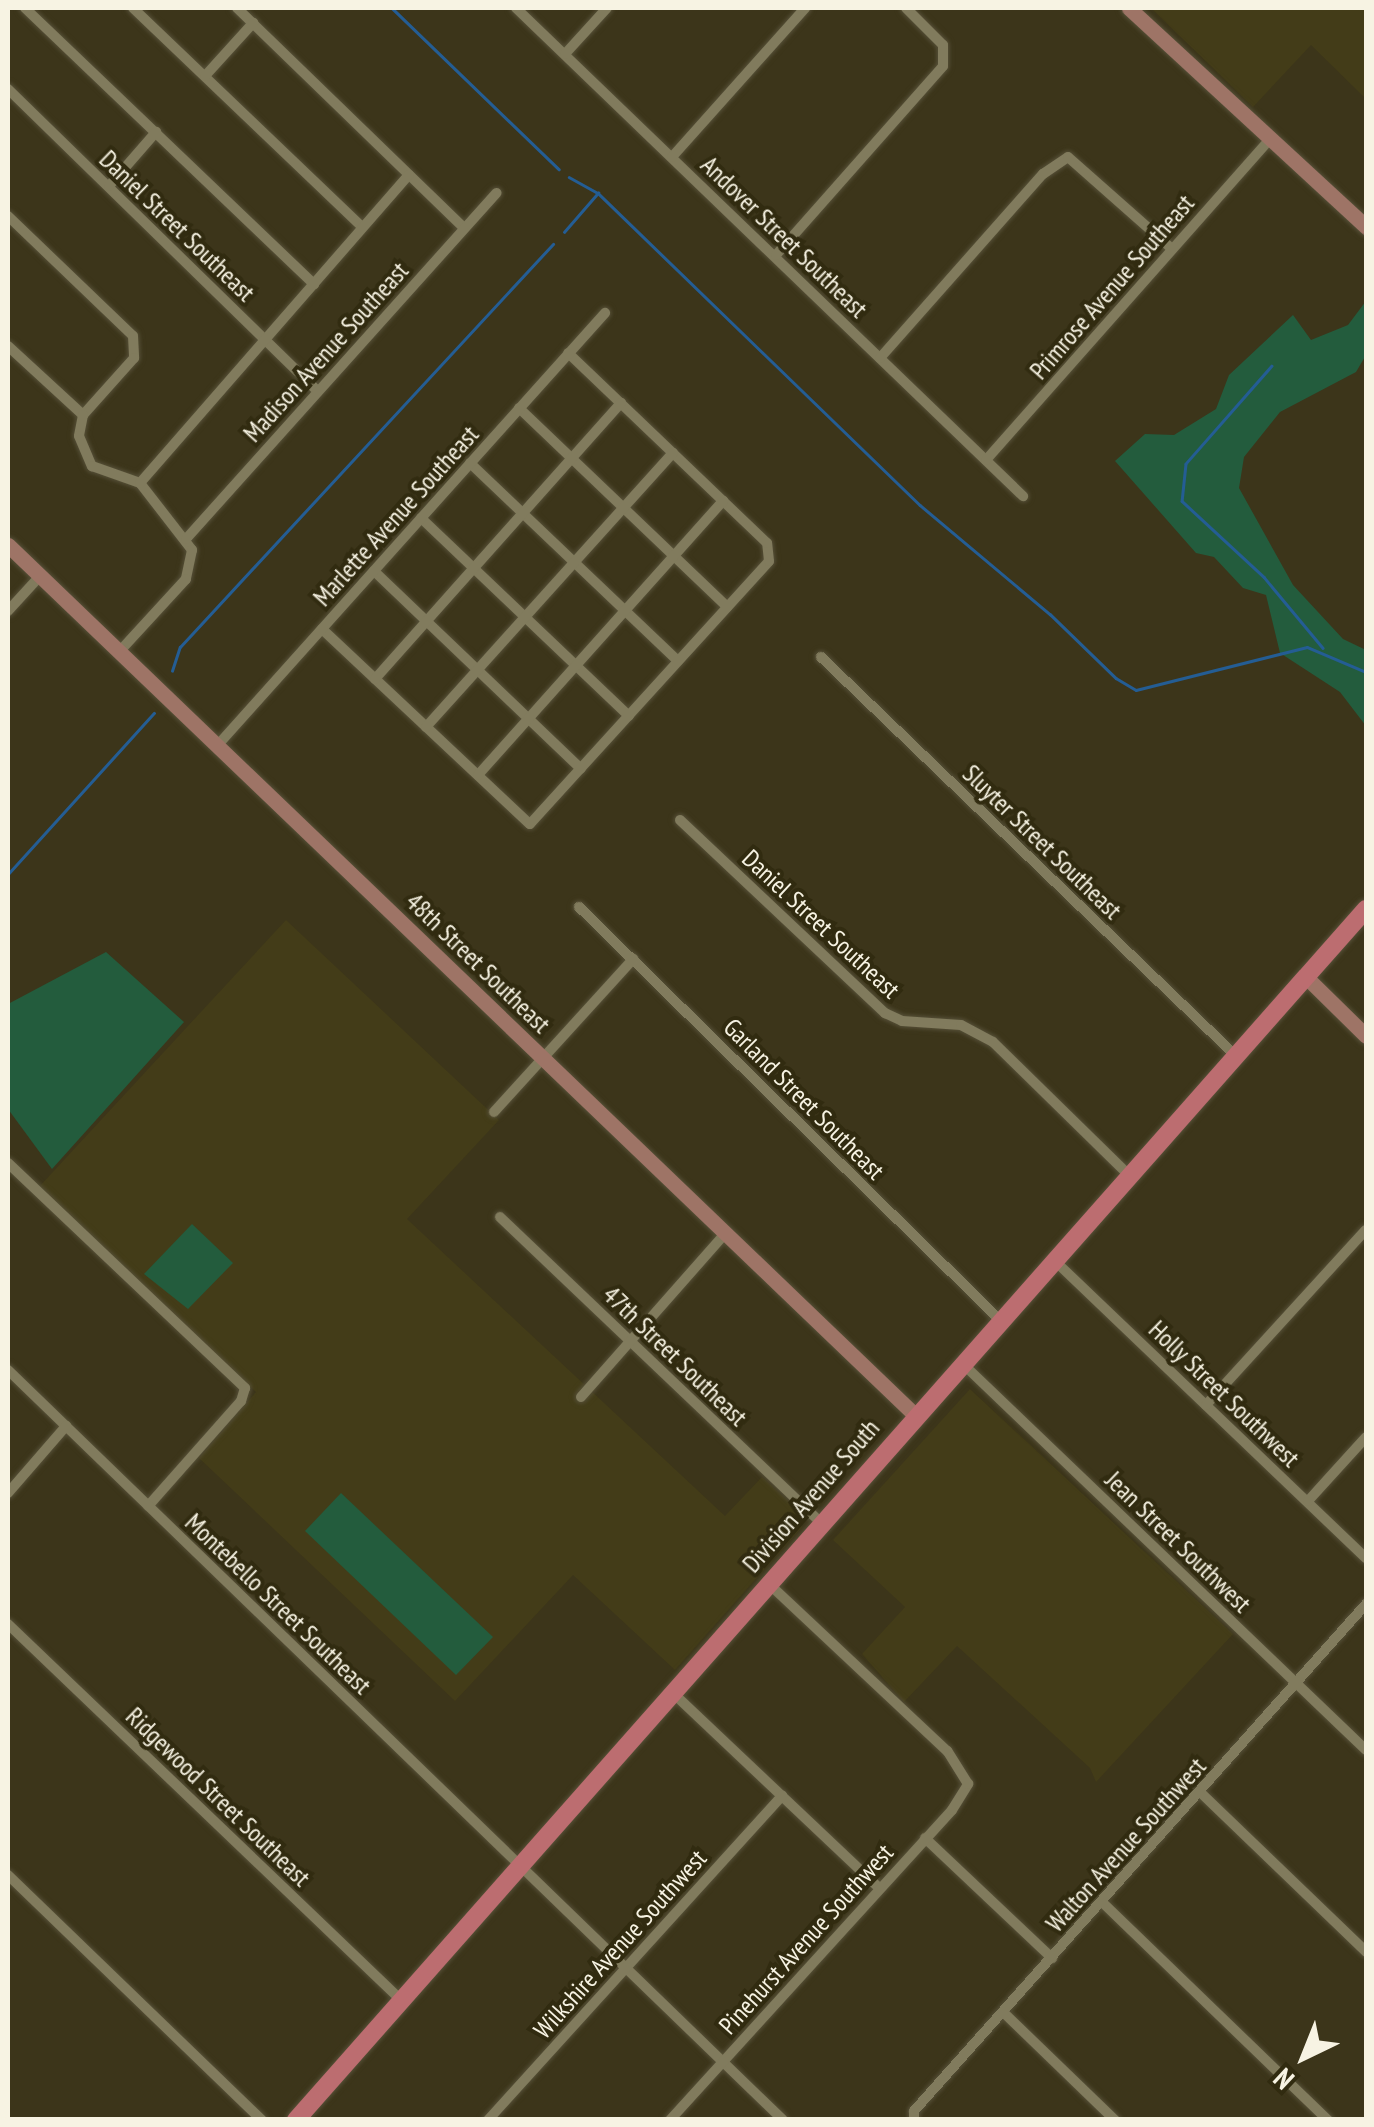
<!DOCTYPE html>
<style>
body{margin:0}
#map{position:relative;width:1374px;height:2127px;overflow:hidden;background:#3c351a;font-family:"PT Sans Narrow",sans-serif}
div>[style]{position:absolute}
.built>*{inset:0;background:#433c18}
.green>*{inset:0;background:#235c3d}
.stream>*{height:2.5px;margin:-1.25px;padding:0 1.25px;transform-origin:1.25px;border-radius:1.25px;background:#245d94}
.roads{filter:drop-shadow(0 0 2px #565038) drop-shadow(0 0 2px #565038)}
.street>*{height:10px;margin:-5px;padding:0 5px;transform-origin:5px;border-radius:5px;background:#817b5d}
.secondary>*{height:15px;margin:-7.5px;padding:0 7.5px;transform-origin:7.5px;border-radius:7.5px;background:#9e7466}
.primary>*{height:18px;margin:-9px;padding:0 9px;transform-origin:9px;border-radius:9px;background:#bc6d70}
span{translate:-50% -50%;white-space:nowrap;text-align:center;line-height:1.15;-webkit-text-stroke:8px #312b10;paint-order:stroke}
.street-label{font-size:25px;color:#f7f3e3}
.frame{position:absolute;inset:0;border:10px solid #f7f3e3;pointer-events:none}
.north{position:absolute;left:1254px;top:2007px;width:100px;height:100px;-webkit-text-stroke:8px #312b10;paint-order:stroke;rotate:223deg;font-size:28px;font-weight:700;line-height:40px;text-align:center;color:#f7f3e3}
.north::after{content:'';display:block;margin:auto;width:35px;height:45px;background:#f7f3e3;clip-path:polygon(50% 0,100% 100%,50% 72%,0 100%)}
</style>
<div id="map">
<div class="built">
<i style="clip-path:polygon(1151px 8px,1366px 8px,1366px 99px,1311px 45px,1253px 107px)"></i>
<i style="clip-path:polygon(286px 920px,499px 1120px,407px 1219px,725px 1516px,762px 1477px,798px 1510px,802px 1527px,675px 1670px,573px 1575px,455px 1701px,199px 1458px,256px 1392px,39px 1187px)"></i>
<i style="clip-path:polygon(970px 1389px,1233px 1634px,1096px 1782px,1090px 1768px,957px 1646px,904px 1702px,862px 1654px,905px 1607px,833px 1540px)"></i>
</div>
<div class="green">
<i style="clip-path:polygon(1366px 301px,1366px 355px,1356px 372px,1280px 412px,1244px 457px,1239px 488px,1293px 585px,1343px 639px,1366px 650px,1366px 726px,1340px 692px,1280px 653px,1266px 595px,1243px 588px,1214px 557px,1196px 553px,1115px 461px,1145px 434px,1174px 435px,1216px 409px,1229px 375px,1293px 315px,1311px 340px,1348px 325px)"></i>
<i style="clip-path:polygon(106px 952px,184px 1022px,52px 1169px,8px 1109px,8px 1004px)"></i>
<i style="clip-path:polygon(192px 1224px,233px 1263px,188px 1309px,144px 1274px)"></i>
<i style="clip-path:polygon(341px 1493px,493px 1637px,456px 1675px,305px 1531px)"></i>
</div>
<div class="stream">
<i style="left:392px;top:8px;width:232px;rotate:44deg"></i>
<i style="left:569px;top:177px;width:33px;rotate:29deg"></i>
<i style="left:598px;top:193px;width:448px;rotate:44.1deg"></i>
<i style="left:920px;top:505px;width:170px;rotate:40deg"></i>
<i style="left:1050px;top:614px;width:92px;rotate:44.1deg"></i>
<i style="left:1116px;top:678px;width:23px;rotate:31deg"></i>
<i style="left:1136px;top:690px;width:176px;rotate:-14.1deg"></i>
<i style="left:1307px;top:647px;width:64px;rotate:23deg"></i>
<i style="left:564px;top:232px;width:52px;rotate:-48.9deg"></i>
<i style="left:1272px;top:366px;width:130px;rotate:131.3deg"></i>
<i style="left:1186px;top:464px;width:37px;rotate:96deg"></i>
<i style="left:1182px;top:501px;width:112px;rotate:42.8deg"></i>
<i style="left:1264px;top:577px;width:92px;rotate:50.3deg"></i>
<i style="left:172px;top:671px;width:25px;rotate:-72deg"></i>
<i style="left:180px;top:647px;width:549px;rotate:-47.21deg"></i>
<i style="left:8px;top:874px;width:217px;rotate:-47.8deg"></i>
</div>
<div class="roads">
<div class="street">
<i style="left:25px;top:8px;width:400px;rotate:43.7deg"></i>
<i style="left:133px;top:8px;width:317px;rotate:43.7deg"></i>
<i style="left:237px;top:8px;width:316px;rotate:44.1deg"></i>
<i style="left:516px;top:8px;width:704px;rotate:43.91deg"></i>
<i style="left:565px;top:54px;width:62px;rotate:-47.6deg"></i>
<i style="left:205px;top:76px;width:72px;rotate:-47.8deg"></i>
<i style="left:8px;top:89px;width:433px;rotate:44.3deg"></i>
<i style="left:672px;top:157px;width:200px;rotate:-48.2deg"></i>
<i style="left:109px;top:186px;width:72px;rotate:-49deg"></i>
<i style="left:8px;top:216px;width:173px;rotate:43.8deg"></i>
<i style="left:133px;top:336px;width:22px;rotate:87deg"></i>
<i style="left:134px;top:358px;width:76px;rotate:131.8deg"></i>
<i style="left:776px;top:255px;width:252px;rotate:-48.5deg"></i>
<i style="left:943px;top:66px;width:21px;rotate:-90deg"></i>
<i style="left:943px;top:45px;width:52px;rotate:-135deg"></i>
<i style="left:8px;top:346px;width:102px;rotate:42.6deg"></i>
<i style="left:83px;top:415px;width:21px;rotate:101deg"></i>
<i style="left:79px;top:436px;width:33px;rotate:67deg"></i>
<i style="left:92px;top:466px;width:51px;rotate:19.5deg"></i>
<i style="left:140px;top:483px;width:85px;rotate:52.2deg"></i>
<i style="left:192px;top:550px;width:30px;rotate:102deg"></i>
<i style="left:186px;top:579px;width:99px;rotate:132.5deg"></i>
<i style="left:880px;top:358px;width:246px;rotate:-48.5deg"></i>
<i style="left:1043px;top:174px;width:30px;rotate:-34deg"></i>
<i style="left:1068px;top:157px;width:139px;rotate:41.5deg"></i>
<i style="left:519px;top:408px;width:288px;rotate:43.7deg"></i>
<i style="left:986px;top:460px;width:426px;rotate:-48.5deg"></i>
<i style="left:470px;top:463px;width:287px;rotate:43.6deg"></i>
<i style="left:140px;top:483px;width:409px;rotate:-48.9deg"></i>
<i style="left:421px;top:518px;width:287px;rotate:43.6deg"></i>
<i style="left:186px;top:539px;width:465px;rotate:-48.1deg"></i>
<i style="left:374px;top:571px;width:286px;rotate:43.7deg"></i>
<i style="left:8px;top:611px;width:47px;rotate:-47.6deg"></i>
<i style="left:322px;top:629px;width:285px;rotate:43.2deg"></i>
<i style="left:530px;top:824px;width:355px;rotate:-47.7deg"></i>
<i style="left:769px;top:561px;width:18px;rotate:-96deg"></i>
<i style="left:767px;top:543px;width:275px;rotate:-136.3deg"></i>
<i style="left:821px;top:657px;width:576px;rotate:43.87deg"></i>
<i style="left:375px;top:679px;width:370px;rotate:-48.3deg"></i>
<i style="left:426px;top:727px;width:369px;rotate:-48deg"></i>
<i style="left:216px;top:747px;width:583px;rotate:-48.13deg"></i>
<i style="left:478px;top:775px;width:368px;rotate:-48.2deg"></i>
<i style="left:680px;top:820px;width:282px;rotate:43.3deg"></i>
<i style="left:885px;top:1013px;width:19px;rotate:25deg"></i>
<i style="left:902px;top:1021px;width:59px;rotate:3.9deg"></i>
<i style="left:961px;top:1025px;width:36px;rotate:28deg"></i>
<i style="left:993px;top:1042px;width:192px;rotate:44.4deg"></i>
<i style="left:579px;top:907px;width:590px;rotate:44.45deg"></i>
<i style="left:494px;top:1112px;width:207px;rotate:-47.7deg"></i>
<i style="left:8px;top:1163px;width:327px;rotate:43.5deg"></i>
<i style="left:245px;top:1388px;width:14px;rotate:107deg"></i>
<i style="left:241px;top:1401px;width:140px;rotate:131.5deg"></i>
<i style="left:500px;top:1217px;width:445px;rotate:43.6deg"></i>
<i style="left:1055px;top:1261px;width:430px;rotate:43.7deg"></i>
<i style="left:963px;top:1364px;width:558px;rotate:43.77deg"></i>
<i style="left:8px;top:1370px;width:1078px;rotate:44.06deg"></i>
<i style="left:581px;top:1397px;width:216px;rotate:-48.6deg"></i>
<i style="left:1206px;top:1405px;width:237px;rotate:-47.6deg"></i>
<i style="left:8px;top:1493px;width:89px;rotate:-49.1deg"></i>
<i style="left:1308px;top:1501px;width:86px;rotate:-47.8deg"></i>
<i style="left:8px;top:1624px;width:544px;rotate:43.73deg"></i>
<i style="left:672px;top:1692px;width:284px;rotate:43.4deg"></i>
<i style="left:1200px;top:1792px;width:231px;rotate:43.9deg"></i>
<i style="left:925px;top:1838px;width:175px;rotate:43.4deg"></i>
<i style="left:8px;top:1875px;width:353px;rotate:44deg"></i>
<i style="left:1103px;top:1903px;width:313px;rotate:44deg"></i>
<i style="left:1003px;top:2012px;width:156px;rotate:44deg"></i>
<i style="left:488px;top:2120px;width:438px;rotate:-47.8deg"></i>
<i style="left:670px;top:2120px;width:419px;rotate:-47.7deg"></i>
<i style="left:952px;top:1810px;width:31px;rotate:-58deg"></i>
<i style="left:968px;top:1784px;width:39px;rotate:-122deg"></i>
<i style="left:947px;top:1751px;width:244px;rotate:-136.8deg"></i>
<i style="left:914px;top:2120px;width:9px;rotate:-90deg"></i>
<i style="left:914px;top:2111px;width:679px;rotate:-48.28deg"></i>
</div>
<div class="secondary">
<i style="left:1129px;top:8px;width:323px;rotate:42.7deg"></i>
<i style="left:8px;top:545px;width:1257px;rotate:43.81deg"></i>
<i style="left:1306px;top:977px;width:84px;rotate:44.5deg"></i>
</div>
<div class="primary">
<i style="left:296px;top:2120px;width:1616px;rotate:-48.54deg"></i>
</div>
</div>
<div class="street-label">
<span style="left:177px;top:226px;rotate:44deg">Daniel Street Southeast</span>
<span style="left:784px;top:237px;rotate:44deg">Andover Street Southeast</span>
<span style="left:1112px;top:287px;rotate:-49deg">Primrose Avenue Southeast</span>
<span style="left:326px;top:352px;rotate:-48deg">Madison Avenue Southeast</span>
<span style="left:396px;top:516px;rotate:-48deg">Marlette Avenue Southeast</span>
<span style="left:1042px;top:842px;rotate:44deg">Sluyter Street Southeast</span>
<span style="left:821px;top:924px;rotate:43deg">Daniel Street Southeast</span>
<span style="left:478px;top:963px;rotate:44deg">48th Street Southeast</span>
<span style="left:804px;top:1099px;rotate:45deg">Garland Street Southeast</span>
<span style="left:675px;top:1356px;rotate:44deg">47th Street Southeast</span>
<span style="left:1224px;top:1394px;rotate:44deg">Holly Street Southwest</span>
<span style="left:811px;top:1496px;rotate:-49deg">Division Avenue South</span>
<span style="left:1178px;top:1542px;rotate:44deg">Jean Street Southwest</span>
<span style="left:278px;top:1604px;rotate:44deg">Montebello Street Southeast</span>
<span style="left:218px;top:1797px;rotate:44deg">Ridgewood Street Southeast</span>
<span style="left:1126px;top:1845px;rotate:-48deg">Walton Avenue Southwest</span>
<span style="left:806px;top:1939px;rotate:-48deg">Pinehurst Avenue Southwest</span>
<span style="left:620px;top:1944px;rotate:-48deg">Wilkshire Avenue Southwest</span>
</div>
<div class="frame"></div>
<div class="north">N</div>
</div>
